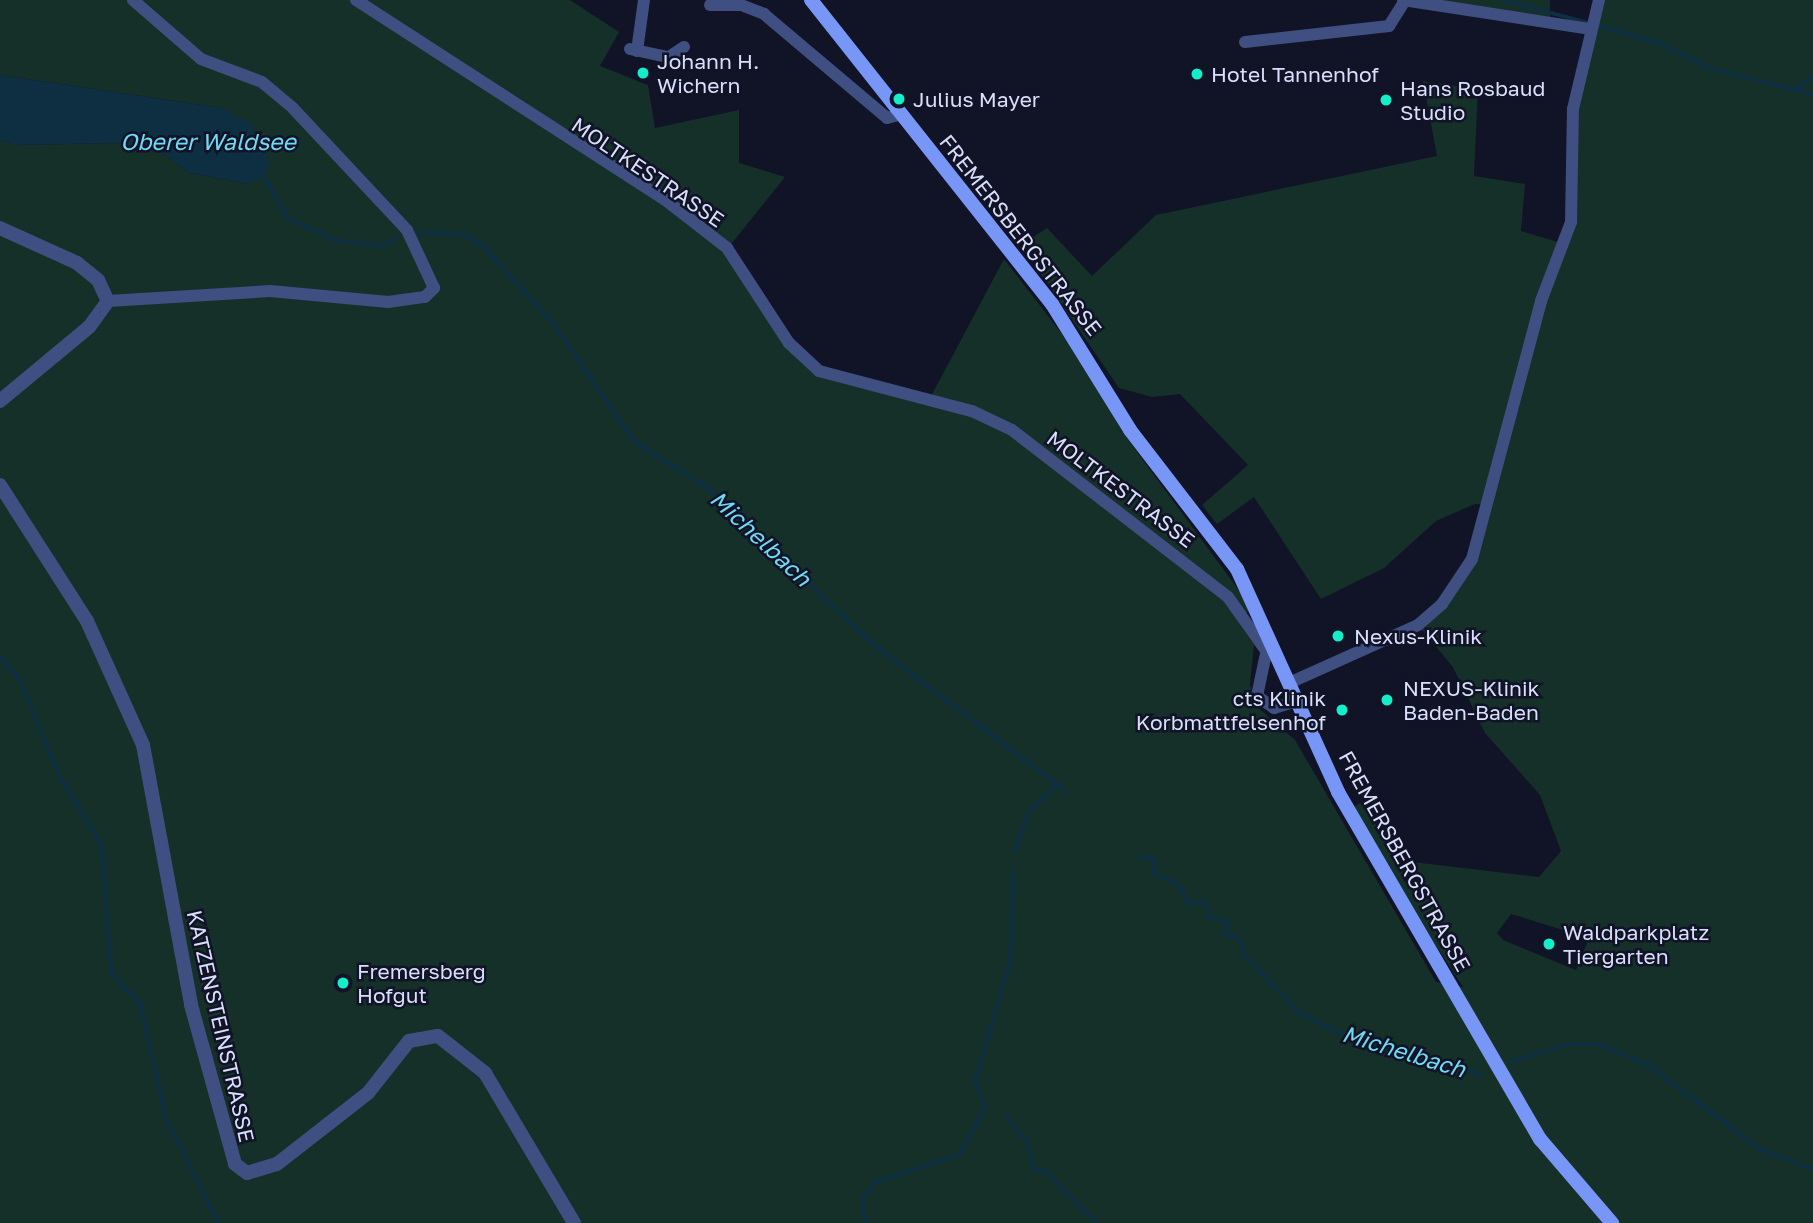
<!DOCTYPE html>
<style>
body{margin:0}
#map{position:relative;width:1813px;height:1223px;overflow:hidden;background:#111326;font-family:"Golos Text",sans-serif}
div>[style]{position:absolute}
.green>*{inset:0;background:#153028}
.water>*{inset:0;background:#0e2f42}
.stream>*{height:3.5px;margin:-1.75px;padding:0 1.75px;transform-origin:1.75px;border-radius:1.75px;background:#0e2f42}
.minor>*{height:12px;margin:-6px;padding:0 6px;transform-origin:6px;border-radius:6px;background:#404f81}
.tertiary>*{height:14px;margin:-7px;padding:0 7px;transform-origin:7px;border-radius:7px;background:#404f81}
.secondary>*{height:14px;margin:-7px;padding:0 7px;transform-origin:7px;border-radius:7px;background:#7796f5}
.dots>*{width:19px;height:19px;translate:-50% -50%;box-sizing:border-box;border:4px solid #111326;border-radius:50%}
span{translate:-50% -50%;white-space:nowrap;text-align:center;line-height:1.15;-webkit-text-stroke:5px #111326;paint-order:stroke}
.poi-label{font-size:21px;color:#d9dffc}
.left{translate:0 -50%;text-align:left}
.right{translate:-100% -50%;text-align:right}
.street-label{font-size:21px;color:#d9dffc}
.water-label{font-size:23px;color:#6fdaf4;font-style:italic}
</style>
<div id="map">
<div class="green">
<i style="clip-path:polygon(evenodd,0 0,570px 0,619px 32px,600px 66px,648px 85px,655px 128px,739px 110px,739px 163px,785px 177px,728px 248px,802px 359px,929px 400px,1004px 259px,1089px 369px,1121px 430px,1251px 607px,1239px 623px,1254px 645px,1250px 684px,1255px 705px,1295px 740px,1436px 982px,1463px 987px,1348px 811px,1360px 803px,1413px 862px,1539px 877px,1561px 851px,1540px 795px,1485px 733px,1453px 667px,1418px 625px,1453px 590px,1489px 505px,1475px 504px,1436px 521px,1384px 568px,1321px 599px,1254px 497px,1217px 524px,1202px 505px,1248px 465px,1180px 394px,1152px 397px,1119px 388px,1021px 245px,1047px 228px,1092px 276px,1156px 215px,1437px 156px,1423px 81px,1478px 89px,1474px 176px,1525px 184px,1521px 231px,1558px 242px,1567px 235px,1571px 132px,1599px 0,1813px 0,1813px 1223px,0 1223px,0 140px,15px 145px,117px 143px,159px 151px,190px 173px,248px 184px,222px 108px,0 75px,0 0,1511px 914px,1589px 938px,1576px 970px,1503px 940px,1497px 933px,1511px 914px)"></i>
<i style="clip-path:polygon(1418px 0,1550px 0,1550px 17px)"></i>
</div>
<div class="water">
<i style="clip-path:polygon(0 75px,222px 108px,250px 123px,270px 161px,264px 176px,248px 184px,190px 173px,159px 151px,117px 143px,15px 145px,0 140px)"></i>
</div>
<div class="stream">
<i style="left:1503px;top:0;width:89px;rotate:15deg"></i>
<i style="left:1596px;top:25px;width:69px;rotate:16.1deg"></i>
<i style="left:1662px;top:44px;width:53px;rotate:27.1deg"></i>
<i style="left:1709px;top:68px;width:107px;rotate:14deg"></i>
<i style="left:1792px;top:91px;width:25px;rotate:-34deg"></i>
<i style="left:264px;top:176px;width:48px;rotate:60.3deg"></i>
<i style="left:288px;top:218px;width:52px;rotate:25.1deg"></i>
<i style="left:335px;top:240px;width:47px;rotate:7.3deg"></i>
<i style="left:382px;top:246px;width:17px;rotate:-24deg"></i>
<i style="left:413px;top:232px;width:50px;rotate:2.3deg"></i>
<i style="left:463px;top:234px;width:21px;rotate:29deg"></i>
<i style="left:481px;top:244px;width:108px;rotate:47.6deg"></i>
<i style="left:554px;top:324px;width:143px;rotate:55.5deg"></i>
<i style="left:635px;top:442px;width:86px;rotate:32.2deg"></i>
<i style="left:708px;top:488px;width:232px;rotate:43.3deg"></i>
<i style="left:877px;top:647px;width:239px;rotate:37.3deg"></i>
<i style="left:0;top:656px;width:29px;rotate:49deg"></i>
<i style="left:19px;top:678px;width:108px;rotate:67.2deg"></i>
<i style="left:61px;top:778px;width:79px;rotate:58.5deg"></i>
<i style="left:102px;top:845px;width:129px;rotate:85.6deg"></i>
<i style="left:112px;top:974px;width:42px;rotate:46deg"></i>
<i style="left:141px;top:1004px;width:119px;rotate:77.4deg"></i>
<i style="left:167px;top:1120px;width:115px;rotate:63.2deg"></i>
<i style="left:1014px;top:852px;width:43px;rotate:-69.4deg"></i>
<i style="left:1029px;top:812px;width:38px;rotate:-45deg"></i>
<i style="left:1141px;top:857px;width:13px;rotate:4deg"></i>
<i style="left:1154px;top:858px;width:14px;rotate:94deg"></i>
<i style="left:1153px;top:872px;width:30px;rotate:26deg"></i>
<i style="left:1180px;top:885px;width:20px;rotate:66deg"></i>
<i style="left:1188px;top:903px;width:18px;rotate:-3deg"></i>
<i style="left:1206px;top:902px;width:15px;rotate:79deg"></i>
<i style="left:1209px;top:917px;width:20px;rotate:11deg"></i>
<i style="left:1229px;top:921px;width:12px;rotate:110deg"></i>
<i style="left:1225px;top:932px;width:18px;rotate:29deg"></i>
<i style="left:1241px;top:941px;width:13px;rotate:77deg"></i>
<i style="left:1244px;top:954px;width:81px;rotate:46.5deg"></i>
<i style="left:1300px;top:1013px;width:52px;rotate:26.1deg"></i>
<i style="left:1347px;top:1036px;width:139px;rotate:15.8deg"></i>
<i style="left:1512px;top:1062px;width:59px;rotate:-17.8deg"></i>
<i style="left:1568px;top:1044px;width:32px"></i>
<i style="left:1600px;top:1044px;width:55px;rotate:23.7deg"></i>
<i style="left:1650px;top:1066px;width:140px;rotate:36.9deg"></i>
<i style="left:1762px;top:1150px;width:54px;rotate:20.4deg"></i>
<i style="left:1006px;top:1115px;width:37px;rotate:52deg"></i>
<i style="left:1029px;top:1144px;width:25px;rotate:79deg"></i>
<i style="left:1034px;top:1169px;width:13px;rotate:13deg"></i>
<i style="left:1047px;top:1172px;width:71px;rotate:45.6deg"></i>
<i style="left:865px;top:1223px;width:25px;rotate:-97deg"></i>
<i style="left:862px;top:1198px;width:21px;rotate:-49deg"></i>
<i style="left:876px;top:1182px;width:87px;rotate:-18deg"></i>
<i style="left:959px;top:1155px;width:54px;rotate:-61deg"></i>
<i style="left:985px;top:1108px;width:28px;rotate:-111deg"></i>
<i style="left:975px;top:1082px;width:125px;rotate:-73.7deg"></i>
<i style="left:1010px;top:962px;width:90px;rotate:-87.5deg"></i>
</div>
<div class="minor">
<i style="left:356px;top:0;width:372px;rotate:32.9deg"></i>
<i style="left:668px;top:202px;width:75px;rotate:37.9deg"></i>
<i style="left:727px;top:248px;width:113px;rotate:56.9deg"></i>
<i style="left:789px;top:343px;width:41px;rotate:43deg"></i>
<i style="left:819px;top:371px;width:158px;rotate:14.7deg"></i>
<i style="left:972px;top:411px;width:44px;rotate:25.4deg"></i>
<i style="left:1012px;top:430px;width:273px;rotate:37.7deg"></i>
<i style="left:1228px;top:597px;width:62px;rotate:54.8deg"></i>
<i style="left:1403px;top:0;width:190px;rotate:8.8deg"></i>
<i style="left:710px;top:5px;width:31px"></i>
<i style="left:741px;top:5px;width:25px;rotate:21deg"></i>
<i style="left:764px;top:14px;width:161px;rotate:40.2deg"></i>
<i style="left:887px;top:118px;width:11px;rotate:-15deg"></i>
<i style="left:1245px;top:42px;width:145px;rotate:-6.3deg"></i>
<i style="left:1389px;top:26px;width:28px;rotate:-58deg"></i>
<i style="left:630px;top:49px;width:40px;rotate:12deg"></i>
<i style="left:669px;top:57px;width:18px;rotate:-34deg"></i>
<i style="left:637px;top:51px;width:51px;rotate:-82.2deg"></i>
<i style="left:108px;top:301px;width:162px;rotate:-3.5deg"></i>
<i style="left:270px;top:291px;width:119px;rotate:5.3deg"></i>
<i style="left:388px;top:302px;width:37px;rotate:-8deg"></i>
<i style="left:425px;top:297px;width:13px;rotate:-45deg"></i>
<i style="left:434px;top:288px;width:64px;rotate:-115deg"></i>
<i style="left:407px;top:230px;width:167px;rotate:-133.1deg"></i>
<i style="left:293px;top:108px;width:40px;rotate:-140deg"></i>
<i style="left:262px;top:82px;width:65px;rotate:-159.3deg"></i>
<i style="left:201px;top:59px;width:90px;rotate:-139.1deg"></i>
<i style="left:1268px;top:644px;width:53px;rotate:101.9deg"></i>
<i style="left:1257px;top:696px;width:21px;rotate:35deg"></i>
<i style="left:1274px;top:708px;width:24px;rotate:-17deg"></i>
<i style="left:1289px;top:683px;width:141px;rotate:-24.2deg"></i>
<i style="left:1418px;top:625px;width:32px;rotate:-41deg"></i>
<i style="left:1442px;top:604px;width:54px;rotate:-56.3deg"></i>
<i style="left:1472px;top:559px;width:267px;rotate:-75deg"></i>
<i style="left:1541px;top:301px;width:85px;rotate:-69.2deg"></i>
<i style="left:1571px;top:222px;width:113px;rotate:-89deg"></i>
<i style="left:1573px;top:109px;width:112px;rotate:-76.6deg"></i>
</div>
<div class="tertiary">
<i style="left:0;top:228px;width:85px;rotate:24.4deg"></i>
<i style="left:77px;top:263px;width:27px;rotate:39deg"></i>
<i style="left:98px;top:280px;width:23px;rotate:65deg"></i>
<i style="left:108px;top:301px;width:32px;rotate:126deg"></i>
<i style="left:89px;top:327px;width:116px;rotate:140.3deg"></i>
<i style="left:0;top:485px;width:161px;rotate:57.4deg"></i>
<i style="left:87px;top:621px;width:136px;rotate:65.7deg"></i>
<i style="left:143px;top:745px;width:264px;rotate:79.5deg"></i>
<i style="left:191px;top:1005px;width:165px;rotate:74.5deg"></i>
<i style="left:235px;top:1164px;width:15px;rotate:37deg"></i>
<i style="left:247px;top:1173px;width:31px;rotate:-17deg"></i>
<i style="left:277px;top:1164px;width:115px;rotate:-38deg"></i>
<i style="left:368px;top:1093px;width:66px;rotate:-51.7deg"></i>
<i style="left:409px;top:1041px;width:29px;rotate:-10deg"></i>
<i style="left:438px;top:1036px;width:60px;rotate:38.2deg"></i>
<i style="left:485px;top:1073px;width:174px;rotate:59.3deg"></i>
</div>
<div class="secondary">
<i style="left:811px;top:0;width:388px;rotate:51.6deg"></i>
<i style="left:1052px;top:304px;width:148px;rotate:58.2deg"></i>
<i style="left:1130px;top:430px;width:175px;rotate:52.4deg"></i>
<i style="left:1237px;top:569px;width:245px;rotate:65.6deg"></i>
<i style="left:1338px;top:792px;width:402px;rotate:59.8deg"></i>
<i style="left:1540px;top:1139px;width:111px;rotate:49.4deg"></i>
</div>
<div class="dots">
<i style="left:643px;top:73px;background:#14eec9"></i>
<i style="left:1197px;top:74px;background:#14eec9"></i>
<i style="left:899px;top:99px;background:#14eec9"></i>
<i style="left:1386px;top:100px;background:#14eec9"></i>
<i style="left:1338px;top:636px;background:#14eec9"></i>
<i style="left:1387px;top:700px;background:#14eec9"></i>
<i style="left:1342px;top:710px;background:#14eec9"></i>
<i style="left:1549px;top:944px;background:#14eec9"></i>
<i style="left:343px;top:983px;background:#14eec9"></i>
</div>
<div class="poi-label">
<span class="left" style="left:657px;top:73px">Johann H.<br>Wichern</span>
<span class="left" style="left:1211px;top:74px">Hotel Tannenhof</span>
<span class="left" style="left:1400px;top:100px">Hans Rosbaud<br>Studio</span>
<span class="left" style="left:913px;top:99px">Julius Mayer</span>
<span class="left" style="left:1354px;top:636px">Nexus-Klinik</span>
<span class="left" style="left:1403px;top:700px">NEXUS-Klinik<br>Baden-Baden</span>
<span class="right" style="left:1326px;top:710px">cts Klinik<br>Korbmattfelsenhof</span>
<span class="left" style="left:1563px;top:944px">Waldparkplatz<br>Tiergarten</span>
<span class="left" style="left:357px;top:983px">Fremersberg<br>Hofgut</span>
</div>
<div class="street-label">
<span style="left:648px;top:172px;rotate:34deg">MOLTKESTRASSE</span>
<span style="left:1021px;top:235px;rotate:52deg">FREMERSBERGSTRASSE</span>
<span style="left:1121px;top:489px;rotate:37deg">MOLTKESTRASSE</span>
<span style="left:1405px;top:861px;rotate:61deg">FREMERSBERGSTRASSE</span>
<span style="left:221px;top:1026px;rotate:77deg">KATZENSTEINSTRASSE</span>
</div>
<div class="water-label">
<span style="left:208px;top:141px">Oberer Waldsee</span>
<span style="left:761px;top:538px;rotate:43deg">Michelbach</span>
<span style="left:1404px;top:1051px;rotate:17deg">Michelbach</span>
</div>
</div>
